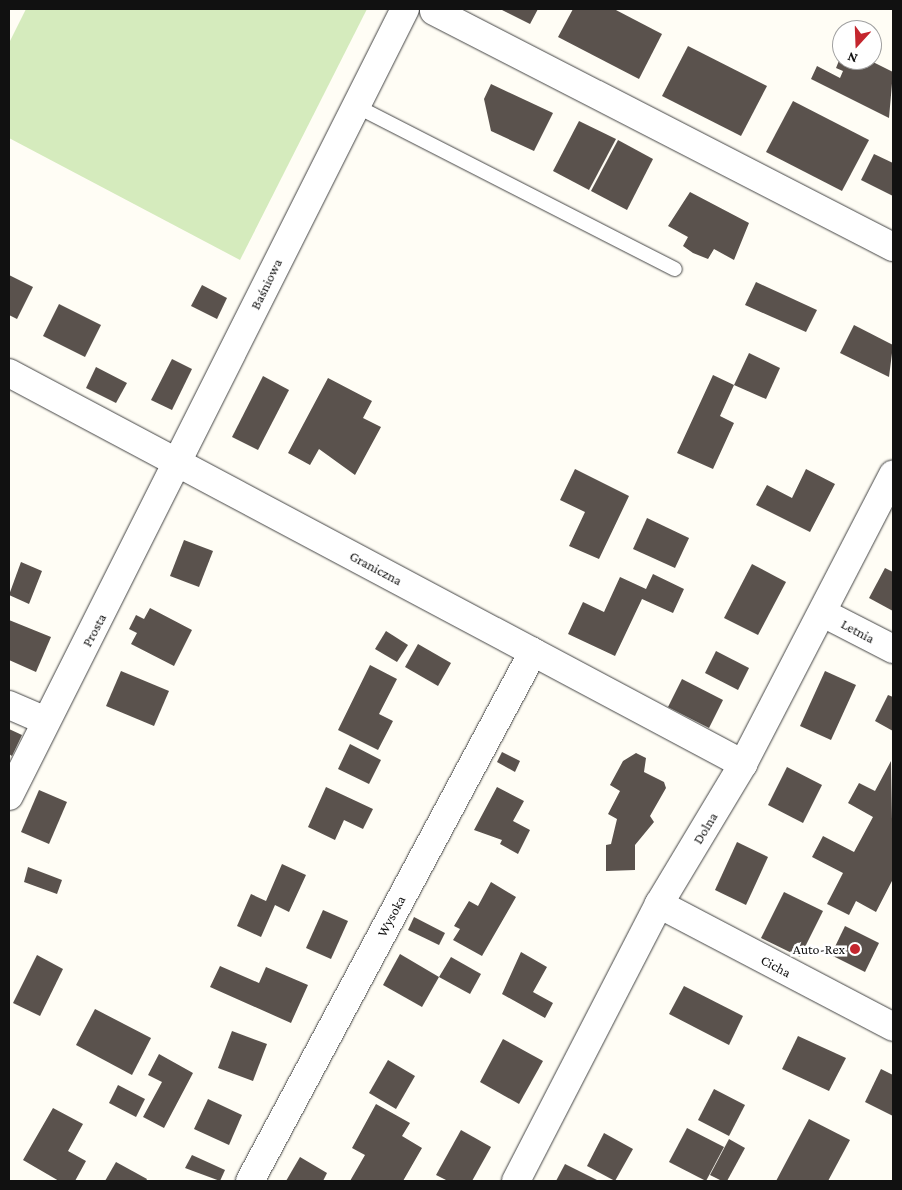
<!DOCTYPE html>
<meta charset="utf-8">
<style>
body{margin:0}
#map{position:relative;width:902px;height:1190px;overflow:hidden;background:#fffdf5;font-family:"Crimson Pro",serif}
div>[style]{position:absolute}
.green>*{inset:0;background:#d5ebbd}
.building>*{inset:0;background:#5a524d}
.roads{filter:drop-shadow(0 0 1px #444) drop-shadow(0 0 1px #444)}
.lane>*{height:14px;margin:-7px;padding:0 7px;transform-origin:7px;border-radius:7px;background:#fff}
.street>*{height:28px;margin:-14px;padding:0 14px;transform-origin:14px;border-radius:14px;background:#fff}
.dots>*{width:14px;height:14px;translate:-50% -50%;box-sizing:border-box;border:2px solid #fff;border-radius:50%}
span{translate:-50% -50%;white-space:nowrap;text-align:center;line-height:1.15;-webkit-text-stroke:5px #fff;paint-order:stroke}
.street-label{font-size:14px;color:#111}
.poi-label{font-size:14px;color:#111}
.right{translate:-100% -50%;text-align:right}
.frame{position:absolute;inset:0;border:10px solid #111;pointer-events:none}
.north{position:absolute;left:832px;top:20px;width:50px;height:50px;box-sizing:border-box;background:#fff;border:1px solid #a0a0a0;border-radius:50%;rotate:200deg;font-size:14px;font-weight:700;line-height:20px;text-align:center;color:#111}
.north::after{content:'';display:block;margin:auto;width:18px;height:22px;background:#c4262e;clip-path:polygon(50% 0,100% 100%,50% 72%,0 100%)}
</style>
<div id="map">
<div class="green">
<i style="clip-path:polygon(26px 9px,367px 9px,240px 260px,9px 138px,9px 43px)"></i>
</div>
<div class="building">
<i style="clip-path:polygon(500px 9px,538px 9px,530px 24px)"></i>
<i style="clip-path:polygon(573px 9px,614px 9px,662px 34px,639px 79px,558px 37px)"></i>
<i style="clip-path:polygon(688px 46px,767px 86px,741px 136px,662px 96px)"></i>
<i style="clip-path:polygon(842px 53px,842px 60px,869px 60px,893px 72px,889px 118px,811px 79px,817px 66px,840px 78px,843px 71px,836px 68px)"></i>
<i style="clip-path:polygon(491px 84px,553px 113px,534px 151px,491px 131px,484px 99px)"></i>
<i style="clip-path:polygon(793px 101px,869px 140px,842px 191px,766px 152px)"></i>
<i style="clip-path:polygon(579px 121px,616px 139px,589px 190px,553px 171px)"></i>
<i style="clip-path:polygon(618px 140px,653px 159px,627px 210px,591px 191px)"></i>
<i style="clip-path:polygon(874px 154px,893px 163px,893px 196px,861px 180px)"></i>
<i style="clip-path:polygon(690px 192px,749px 223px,734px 260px,714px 249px,708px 259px,693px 253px,683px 246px,688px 237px,668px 226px)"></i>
<i style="clip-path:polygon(9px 275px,33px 287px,17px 319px,9px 315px)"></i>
<i style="clip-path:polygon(756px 282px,817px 310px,806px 332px,745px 305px)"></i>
<i style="clip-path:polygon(202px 285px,227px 298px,217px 319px,191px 306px)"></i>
<i style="clip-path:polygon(59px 304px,101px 325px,85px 357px,43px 336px)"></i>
<i style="clip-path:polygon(854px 325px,893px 345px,889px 377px,840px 353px)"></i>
<i style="clip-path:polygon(749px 353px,780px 368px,766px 399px,734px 385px)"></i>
<i style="clip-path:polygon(172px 359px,192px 369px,172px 410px,151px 400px)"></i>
<i style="clip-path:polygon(96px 367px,127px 383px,116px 403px,86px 388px)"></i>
<i style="clip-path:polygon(713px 375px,734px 385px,720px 416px,734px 423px,713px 469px,677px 453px)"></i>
<i style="clip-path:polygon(263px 376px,289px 390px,258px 450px,232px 437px)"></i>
<i style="clip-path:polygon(328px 378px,372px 401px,363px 418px,381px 427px,355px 475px,319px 449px,310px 465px,288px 453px)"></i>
<i style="clip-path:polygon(575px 469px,629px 496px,599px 559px,569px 546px,585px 512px,560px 500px)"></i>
<i style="clip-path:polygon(806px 469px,835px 484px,810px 532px,756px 505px,767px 485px,792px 498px)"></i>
<i style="clip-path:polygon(647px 518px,689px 538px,675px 568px,633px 549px)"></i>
<i style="clip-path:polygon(184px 540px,213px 551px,199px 587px,170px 576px)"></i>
<i style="clip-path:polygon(21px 562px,42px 571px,29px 604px,9px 595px)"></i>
<i style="clip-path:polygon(752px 564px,786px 582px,758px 635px,724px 618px)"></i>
<i style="clip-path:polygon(885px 568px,893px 572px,893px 611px,869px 598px)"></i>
<i style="clip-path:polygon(653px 574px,684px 589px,673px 613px,642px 599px,615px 656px,568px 634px,583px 602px,604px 612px,620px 577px,646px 589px)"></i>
<i style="clip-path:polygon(150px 608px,192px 630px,174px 666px,131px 644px,137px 633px,129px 629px,136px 615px,144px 619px)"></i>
<i style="clip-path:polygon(9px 620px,51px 637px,36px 672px,9px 660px)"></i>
<i style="clip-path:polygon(386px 631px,408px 645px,397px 662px,375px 649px)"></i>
<i style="clip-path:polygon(418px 644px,451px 663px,438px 686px,405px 667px)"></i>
<i style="clip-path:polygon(716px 651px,749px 668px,738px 690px,705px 673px)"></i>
<i style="clip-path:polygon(370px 665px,397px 679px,379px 714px,393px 721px,378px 750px,338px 730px)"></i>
<i style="clip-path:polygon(121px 671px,169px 691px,154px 726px,106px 706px)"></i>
<i style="clip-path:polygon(825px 671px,856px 685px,831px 740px,800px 726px)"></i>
<i style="clip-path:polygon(682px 679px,723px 700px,709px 728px,668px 707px)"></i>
<i style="clip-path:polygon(888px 695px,893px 697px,893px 731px,875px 721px)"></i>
<i style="clip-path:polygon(9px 729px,22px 735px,12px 756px,9px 754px)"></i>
<i style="clip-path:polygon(350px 744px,381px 760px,369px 784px,338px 769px)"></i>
<i style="clip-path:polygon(502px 752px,520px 761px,515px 772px,497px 762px)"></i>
<i style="clip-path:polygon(636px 753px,646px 758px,644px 772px,664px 782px,666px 788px,650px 816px,654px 822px,635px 845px,635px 870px,606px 871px,606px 845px,611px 844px,617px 819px,608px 814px,620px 791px,610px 785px,623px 761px)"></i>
<i style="clip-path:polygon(891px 761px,893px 879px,876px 912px,856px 901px,849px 915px,827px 904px,843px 873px,812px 857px,823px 836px,854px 852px,873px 817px,848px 803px,859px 783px,875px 791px)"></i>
<i style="clip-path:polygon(787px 767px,822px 785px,803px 823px,768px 805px)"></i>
<i style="clip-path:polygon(326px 787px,373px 809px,363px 829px,344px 820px,335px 840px,308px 827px)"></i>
<i style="clip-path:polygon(497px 787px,524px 801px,513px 821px,530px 830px,518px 854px,500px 844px,502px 840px,474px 830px)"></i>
<i style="clip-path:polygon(39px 790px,67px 802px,49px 844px,21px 832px)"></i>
<i style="clip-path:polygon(737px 842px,768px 857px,746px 905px,715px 890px)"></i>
<i style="clip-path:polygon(282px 864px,306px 875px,289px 912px,275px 905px,261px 937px,237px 926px,251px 894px,266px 901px)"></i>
<i style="clip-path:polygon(28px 867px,62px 880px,57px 894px,24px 882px)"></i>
<i style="clip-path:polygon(491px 882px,516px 897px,482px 956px,453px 940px,460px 929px,454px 926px,469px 901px,478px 906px)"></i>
<i style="clip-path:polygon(784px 892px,823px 911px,800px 957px,761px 938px)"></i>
<i style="clip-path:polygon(323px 910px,348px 921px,331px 959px,306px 948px)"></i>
<i style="clip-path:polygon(414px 917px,445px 933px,439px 945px,408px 930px)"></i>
<i style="clip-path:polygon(845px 926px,879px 943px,865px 972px,831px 955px)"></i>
<i style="clip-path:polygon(521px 952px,547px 967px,533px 992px,553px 1003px,545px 1018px,502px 994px)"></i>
<i style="clip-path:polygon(400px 954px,439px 977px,422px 1007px,383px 985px)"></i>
<i style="clip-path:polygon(37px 955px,63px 969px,40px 1016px,13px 1003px)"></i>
<i style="clip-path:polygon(451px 957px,481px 974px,470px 994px,439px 977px)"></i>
<i style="clip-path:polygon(220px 966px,259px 983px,266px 967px,308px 985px,291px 1023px,210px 987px)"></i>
<i style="clip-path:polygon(684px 986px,743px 1016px,729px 1045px,669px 1014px)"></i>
<i style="clip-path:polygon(95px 1009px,151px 1038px,132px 1075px,76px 1045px)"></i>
<i style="clip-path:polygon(232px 1031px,267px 1044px,253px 1081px,218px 1068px)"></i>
<i style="clip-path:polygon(798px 1036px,846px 1058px,829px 1091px,782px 1069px)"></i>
<i style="clip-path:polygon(503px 1039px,543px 1061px,519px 1104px,480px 1082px)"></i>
<i style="clip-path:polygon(159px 1054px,193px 1073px,164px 1128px,143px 1117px,162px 1082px,148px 1075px)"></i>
<i style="clip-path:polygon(388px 1060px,415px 1076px,396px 1109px,369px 1093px)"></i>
<i style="clip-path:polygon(881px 1069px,893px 1075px,893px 1116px,865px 1102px)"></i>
<i style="clip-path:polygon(118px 1085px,145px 1099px,136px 1117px,109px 1103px)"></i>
<i style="clip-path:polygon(714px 1089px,745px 1105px,729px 1136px,698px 1120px)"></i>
<i style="clip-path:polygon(208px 1099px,242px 1115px,229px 1145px,194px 1129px)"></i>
<i style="clip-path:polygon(376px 1104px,410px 1123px,402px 1136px,422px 1148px,403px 1181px,350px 1181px,365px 1155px,352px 1148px)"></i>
<i style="clip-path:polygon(53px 1108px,83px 1124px,68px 1151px,86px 1161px,75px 1181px,59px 1181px,23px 1160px)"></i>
<i style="clip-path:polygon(809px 1119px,850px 1140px,828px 1181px,776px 1181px)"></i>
<i style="clip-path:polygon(687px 1128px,724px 1147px,706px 1181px,669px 1162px)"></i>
<i style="clip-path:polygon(461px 1130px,491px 1147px,472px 1181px,448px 1181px,436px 1175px)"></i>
<i style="clip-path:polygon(604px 1133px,633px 1149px,615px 1181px,587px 1166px)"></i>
<i style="clip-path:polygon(729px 1139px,745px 1148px,727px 1181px,722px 1181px,710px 1175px)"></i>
<i style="clip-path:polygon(192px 1155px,225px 1170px,220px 1181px,185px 1168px)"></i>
<i style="clip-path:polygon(300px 1157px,327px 1173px,323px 1181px,286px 1181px)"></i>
<i style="clip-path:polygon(116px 1162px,147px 1179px,146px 1181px,105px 1181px)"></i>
<i style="clip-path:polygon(565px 1164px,599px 1181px,556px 1181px)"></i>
</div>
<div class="roads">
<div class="lane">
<i style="left:356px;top:106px;width:358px;rotate:27.1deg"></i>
</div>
<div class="street">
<i style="left:434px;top:11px;width:516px;rotate:27.21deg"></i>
<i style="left:9px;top:373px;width:832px;rotate:28.04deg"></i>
<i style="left:823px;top:613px;width:79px;rotate:27.2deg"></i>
<i style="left:9px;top:705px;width:40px;rotate:23.4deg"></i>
<i style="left:9px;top:796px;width:881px;rotate:-63.29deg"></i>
<i style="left:659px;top:904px;width:264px;rotate:27.7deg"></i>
<i style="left:250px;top:1181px;width:600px;rotate:-61.85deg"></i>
<i style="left:516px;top:1181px;width:312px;rotate:-62.7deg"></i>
<i style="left:659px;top:904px;width:163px;rotate:-59deg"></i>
<i style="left:743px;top:764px;width:326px;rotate:-62.6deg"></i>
</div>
</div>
<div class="dots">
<i style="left:855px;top:949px;background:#c4262e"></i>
</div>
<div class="street-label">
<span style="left:266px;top:284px;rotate:-64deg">Baśniowa</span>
<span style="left:376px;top:568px;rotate:28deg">Graniczna</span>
<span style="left:94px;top:630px;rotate:-62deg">Prosta</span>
<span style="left:858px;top:631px;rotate:28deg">Letnia</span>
<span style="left:705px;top:828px;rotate:-59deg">Dolna</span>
<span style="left:391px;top:916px;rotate:-62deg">Wysoka</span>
<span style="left:776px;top:966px;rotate:28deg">Cicha</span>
</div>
<div class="poi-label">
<span class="right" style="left:845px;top:949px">Auto-Rex</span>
</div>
<div class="frame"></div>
<div class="north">N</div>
</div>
